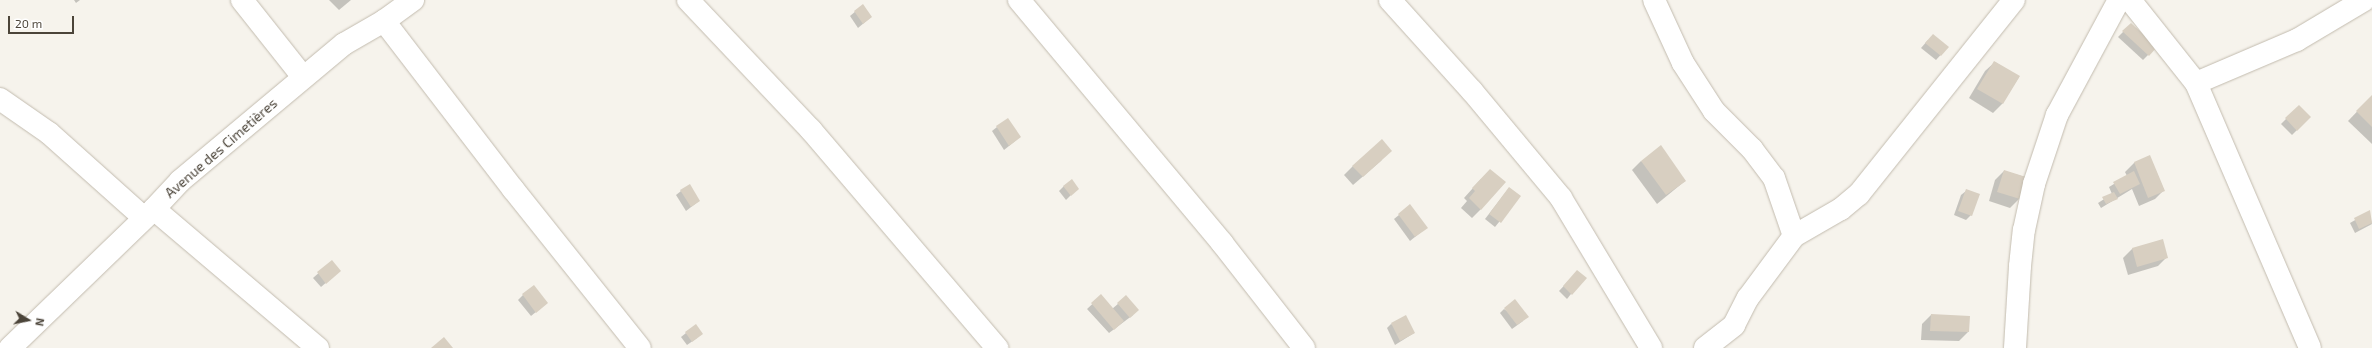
<!DOCTYPE html>
<meta charset="utf-8">
<style>
body{margin:0}
#map{position:relative;width:2372px;height:348px;overflow:hidden;background:#f6f3ec;font-family:"Exo 2",sans-serif}
div>[style]{position:absolute}
.shadow>*{inset:0;background:#0003}
.building>*{inset:0;background:#d8cfc1}
.roads{filter:drop-shadow(0 0 1px #c2bbae) drop-shadow(0 0 1px #c2bbae)}
.minor>*{height:22px;margin:-11px;padding:0 11px;transform-origin:11px;border-radius:11px;background:#fff}
span{translate:-50% -50%;white-space:nowrap;text-align:center;line-height:1.15;-webkit-text-stroke:3px #fff;paint-order:stroke}
.street-label{font-size:14px;color:#4b4439}
.north{position:absolute;left:8px;top:300px;width:40px;height:40px;-webkit-text-stroke:3px #fff;paint-order:stroke;rotate:100deg;font-size:11px;font-weight:700;line-height:16px;text-align:center;color:#4b4439}
.north::after{content:'';display:block;margin:auto;width:14px;height:18px;background:#4b4439;clip-path:polygon(50% 0,100% 100%,50% 72%,0 100%)}
.scale{position:absolute;left:8px;top:16px;width:66px;height:18px;box-sizing:border-box;border:2px solid #4b4439;border-top:0;padding-left:5px;font-size:12px;line-height:14px;white-space:nowrap;color:#4b4439;-webkit-text-stroke:3px #fff;paint-order:stroke}
</style>
<div id="map">
<div class="shadow">
<i style="clip-path:polygon(74px 0,80px 0,76px 3px)"></i>
<i style="clip-path:polygon(329px 0,351px 0,339px 10px)"></i>
<i style="clip-path:polygon(863px 5px,871px 17px,858px 28px,850px 16px)"></i>
<i style="clip-path:polygon(2131px 24px,2156px 47px,2143px 60px,2118px 37px)"></i>
<i style="clip-path:polygon(1928px 40px,1947px 48px,1936px 60px,1921px 48px)"></i>
<i style="clip-path:polygon(1995px 62px,2019px 77px,2002px 104px,1993px 113px,1969px 98px,1985px 71px)"></i>
<i style="clip-path:polygon(2372px 96px,2372px 144px,2348px 121px)"></i>
<i style="clip-path:polygon(2299px 106px,2310px 117px,2292px 135px,2281px 124px)"></i>
<i style="clip-path:polygon(997px 127px,1020px 137px,1004px 150px,992px 131px)"></i>
<i style="clip-path:polygon(2150px 157px,2164px 190px,2155px 199px,2139px 206px,2132px 189px,2101px 208px,2098px 203px,2112px 194px,2109px 187px,2127px 176px,2125px 172px,2134px 163px)"></i>
<i style="clip-path:polygon(1382px 160px,1353px 185px,1344px 175px,1353px 166px)"></i>
<i style="clip-path:polygon(1641px 161px,1685px 181px,1657px 204px,1632px 170px)"></i>
<i style="clip-path:polygon(2004px 171px,2025px 177px,2019px 199px,2010px 208px,1989px 201px,1995px 180px)"></i>
<i style="clip-path:polygon(1481px 179px,1481px 209px,1472px 218px,1461px 208px,1467px 201px,1464px 198px)"></i>
<i style="clip-path:polygon(1064px 186px,1073px 193px,1066px 200px,1059px 191px)"></i>
<i style="clip-path:polygon(1509px 188px,1520px 196px,1495px 227px,1485px 219px)"></i>
<i style="clip-path:polygon(681px 191px,699px 201px,686px 211px,676px 195px)"></i>
<i style="clip-path:polygon(1966px 191px,1971px 215px,1966px 220px,1954px 215px,1961px 195px)"></i>
<i style="clip-path:polygon(1410px 206px,1426px 228px,1410px 241px,1394px 219px)"></i>
<i style="clip-path:polygon(2369px 212px,2372px 224px,2355px 233px,2350px 223px)"></i>
<i style="clip-path:polygon(2162px 240px,2167px 257px,2158px 266px,2128px 275px,2123px 258px,2132px 249px)"></i>
<i style="clip-path:polygon(332px 261px,335px 275px,321px 287px,313px 278px)"></i>
<i style="clip-path:polygon(1573px 276px,1571px 294px,1567px 299px,1559px 291px)"></i>
<i style="clip-path:polygon(523px 295px,547px 303px,531px 316px,518px 300px)"></i>
<i style="clip-path:polygon(1101px 296px,1112px 309px,1126px 297px,1133px 315px,1109px 333px,1087px 309px)"></i>
<i style="clip-path:polygon(1504px 309px,1523px 321px,1512px 329px,1500px 313px)"></i>
<i style="clip-path:polygon(1931px 315px,1968px 332px,1959px 341px,1921px 340px,1922px 324px)"></i>
<i style="clip-path:polygon(1391px 324px,1414px 333px,1395px 345px,1387px 328px)"></i>
<i style="clip-path:polygon(686px 333px,697px 338px,687px 345px,681px 337px)"></i>
</div>
<div class="building">
<i style="clip-path:polygon(863px 4px,872px 17px,863px 24px,854px 11px)"></i>
<i style="clip-path:polygon(2131px 23px,2157px 47px,2149px 56px,2122px 31px)"></i>
<i style="clip-path:polygon(1933px 34px,1949px 47px,1941px 56px,1925px 43px)"></i>
<i style="clip-path:polygon(1994px 61px,2020px 76px,2003px 104px,1977px 89px)"></i>
<i style="clip-path:polygon(2372px 95px,2372px 127px,2356px 111px)"></i>
<i style="clip-path:polygon(2299px 105px,2311px 117px,2297px 131px,2285px 118px)"></i>
<i style="clip-path:polygon(1008px 118px,1021px 137px,1009px 146px,996px 126px)"></i>
<i style="clip-path:polygon(1382px 139px,1392px 151px,1363px 177px,1352px 166px)"></i>
<i style="clip-path:polygon(1661px 145px,1686px 181px,1666px 195px,1641px 161px)"></i>
<i style="clip-path:polygon(2150px 155px,2165px 191px,2148px 198px,2134px 162px)"></i>
<i style="clip-path:polygon(1490px 169px,1506px 182px,1481px 210px,1469px 198px,1475px 191px,1472px 188px)"></i>
<i style="clip-path:polygon(2004px 170px,2026px 177px,2020px 199px,1997px 192px)"></i>
<i style="clip-path:polygon(2134px 171px,2140px 184px,2120px 194px,2113px 182px)"></i>
<i style="clip-path:polygon(1072px 179px,1079px 189px,1071px 196px,1063px 186px)"></i>
<i style="clip-path:polygon(690px 184px,700px 201px,691px 207px,680px 190px)"></i>
<i style="clip-path:polygon(1509px 187px,1521px 196px,1501px 223px,1489px 214px)"></i>
<i style="clip-path:polygon(1966px 189px,1980px 194px,1972px 216px,1958px 211px)"></i>
<i style="clip-path:polygon(2114px 192px,2118px 199px,2106px 204px,2102px 197px)"></i>
<i style="clip-path:polygon(1410px 204px,1428px 228px,1415px 237px,1398px 214px)"></i>
<i style="clip-path:polygon(2370px 210px,2372px 223px,2359px 229px,2354px 218px)"></i>
<i style="clip-path:polygon(2163px 239px,2168px 258px,2137px 267px,2132px 248px)"></i>
<i style="clip-path:polygon(332px 260px,341px 271px,326px 284px,317px 272px)"></i>
<i style="clip-path:polygon(1577px 270px,1587px 278px,1572px 295px,1563px 286px)"></i>
<i style="clip-path:polygon(534px 285px,548px 303px,536px 313px,522px 294px)"></i>
<i style="clip-path:polygon(1101px 294px,1124px 321px,1114px 330px,1091px 303px)"></i>
<i style="clip-path:polygon(1126px 295px,1139px 310px,1130px 318px,1117px 303px)"></i>
<i style="clip-path:polygon(1515px 299px,1529px 317px,1517px 325px,1504px 308px)"></i>
<i style="clip-path:polygon(1931px 314px,1970px 316px,1969px 332px,1930px 331px)"></i>
<i style="clip-path:polygon(1406px 315px,1415px 333px,1400px 341px,1391px 323px)"></i>
<i style="clip-path:polygon(696px 324px,703px 334px,692px 342px,685px 332px)"></i>
<i style="clip-path:polygon(444px 337px,453px 348px,431px 348px)"></i>
</div>
<div class="roads">
<div class="minor">
<i style="left:242px;top:0;width:98px;rotate:51.6deg"></i>
<i style="left:688px;top:0;width:179px;rotate:46.6deg"></i>
<i style="left:811px;top:130px;width:287px;rotate:49.5deg"></i>
<i style="left:1019px;top:0;width:317px;rotate:50.1deg"></i>
<i style="left:1222px;top:243px;width:133px;rotate:52deg"></i>
<i style="left:1390px;top:0;width:122px;rotate:48deg"></i>
<i style="left:1472px;top:91px;width:139px;rotate:50.2deg"></i>
<i style="left:1561px;top:198px;width:175px;rotate:59deg"></i>
<i style="left:1654px;top:0;width:69px;rotate:65.3deg"></i>
<i style="left:1683px;top:63px;width:57px;rotate:57.1deg"></i>
<i style="left:1714px;top:111px;width:54px;rotate:45deg"></i>
<i style="left:1752px;top:149px;width:36px;rotate:53deg"></i>
<i style="left:1774px;top:178px;width:61px;rotate:71deg"></i>
<i style="left:2130px;top:0;width:106px;rotate:51.5deg"></i>
<i style="left:2196px;top:83px;width:288px;rotate:66.7deg"></i>
<i style="left:384px;top:21px;width:212px;rotate:52.5deg"></i>
<i style="left:513px;top:189px;width:203px;rotate:51.4deg"></i>
<i style="left:2196px;top:83px;width:110px;rotate:-23.1deg"></i>
<i style="left:2297px;top:40px;width:78px;rotate:-30.8deg"></i>
<i style="left:0;top:99px;width:60px;rotate:34.8deg"></i>
<i style="left:49px;top:133px;width:127px;rotate:41.8deg"></i>
<i style="left:154px;top:209px;width:215px;rotate:40.3deg"></i>
<i style="left:10px;top:348px;width:200px;rotate:-44deg"></i>
<i style="left:154px;top:209px;width:38px;rotate:-47deg"></i>
<i style="left:180px;top:181px;width:214px;rotate:-39.9deg"></i>
<i style="left:344px;top:44px;width:46px;rotate:-29.9deg"></i>
<i style="left:384px;top:21px;width:36px;rotate:-36deg"></i>
<i style="left:1705px;top:348px;width:37px;rotate:-38deg"></i>
<i style="left:1734px;top:325px;width:30px;rotate:-63deg"></i>
<i style="left:1748px;top:298px;width:77px;rotate:-53.4deg"></i>
<i style="left:1794px;top:236px;width:54px;rotate:-29.9deg"></i>
<i style="left:1841px;top:209px;width:23px;rotate:-40deg"></i>
<i style="left:1859px;top:194px;width:248px;rotate:-51.4deg"></i>
<i style="left:2015px;top:348px;width:82px;rotate:-86.5deg"></i>
<i style="left:2020px;top:266px;width:36px;rotate:-84deg"></i>
<i style="left:2024px;top:230px;width:47px;rotate:-77.7deg"></i>
<i style="left:2034px;top:184px;width:73px;rotate:-71.6deg"></i>
<i style="left:2057px;top:115px;width:131px;rotate:-61.7deg"></i>
</div>
</div>
<div class="street-label">
<span style="left:221px;top:148px;rotate:-41deg">Avenue des Cimetières</span>
</div>
<div class="north">N</div>
<div class="scale">20 m</div>
</div>
